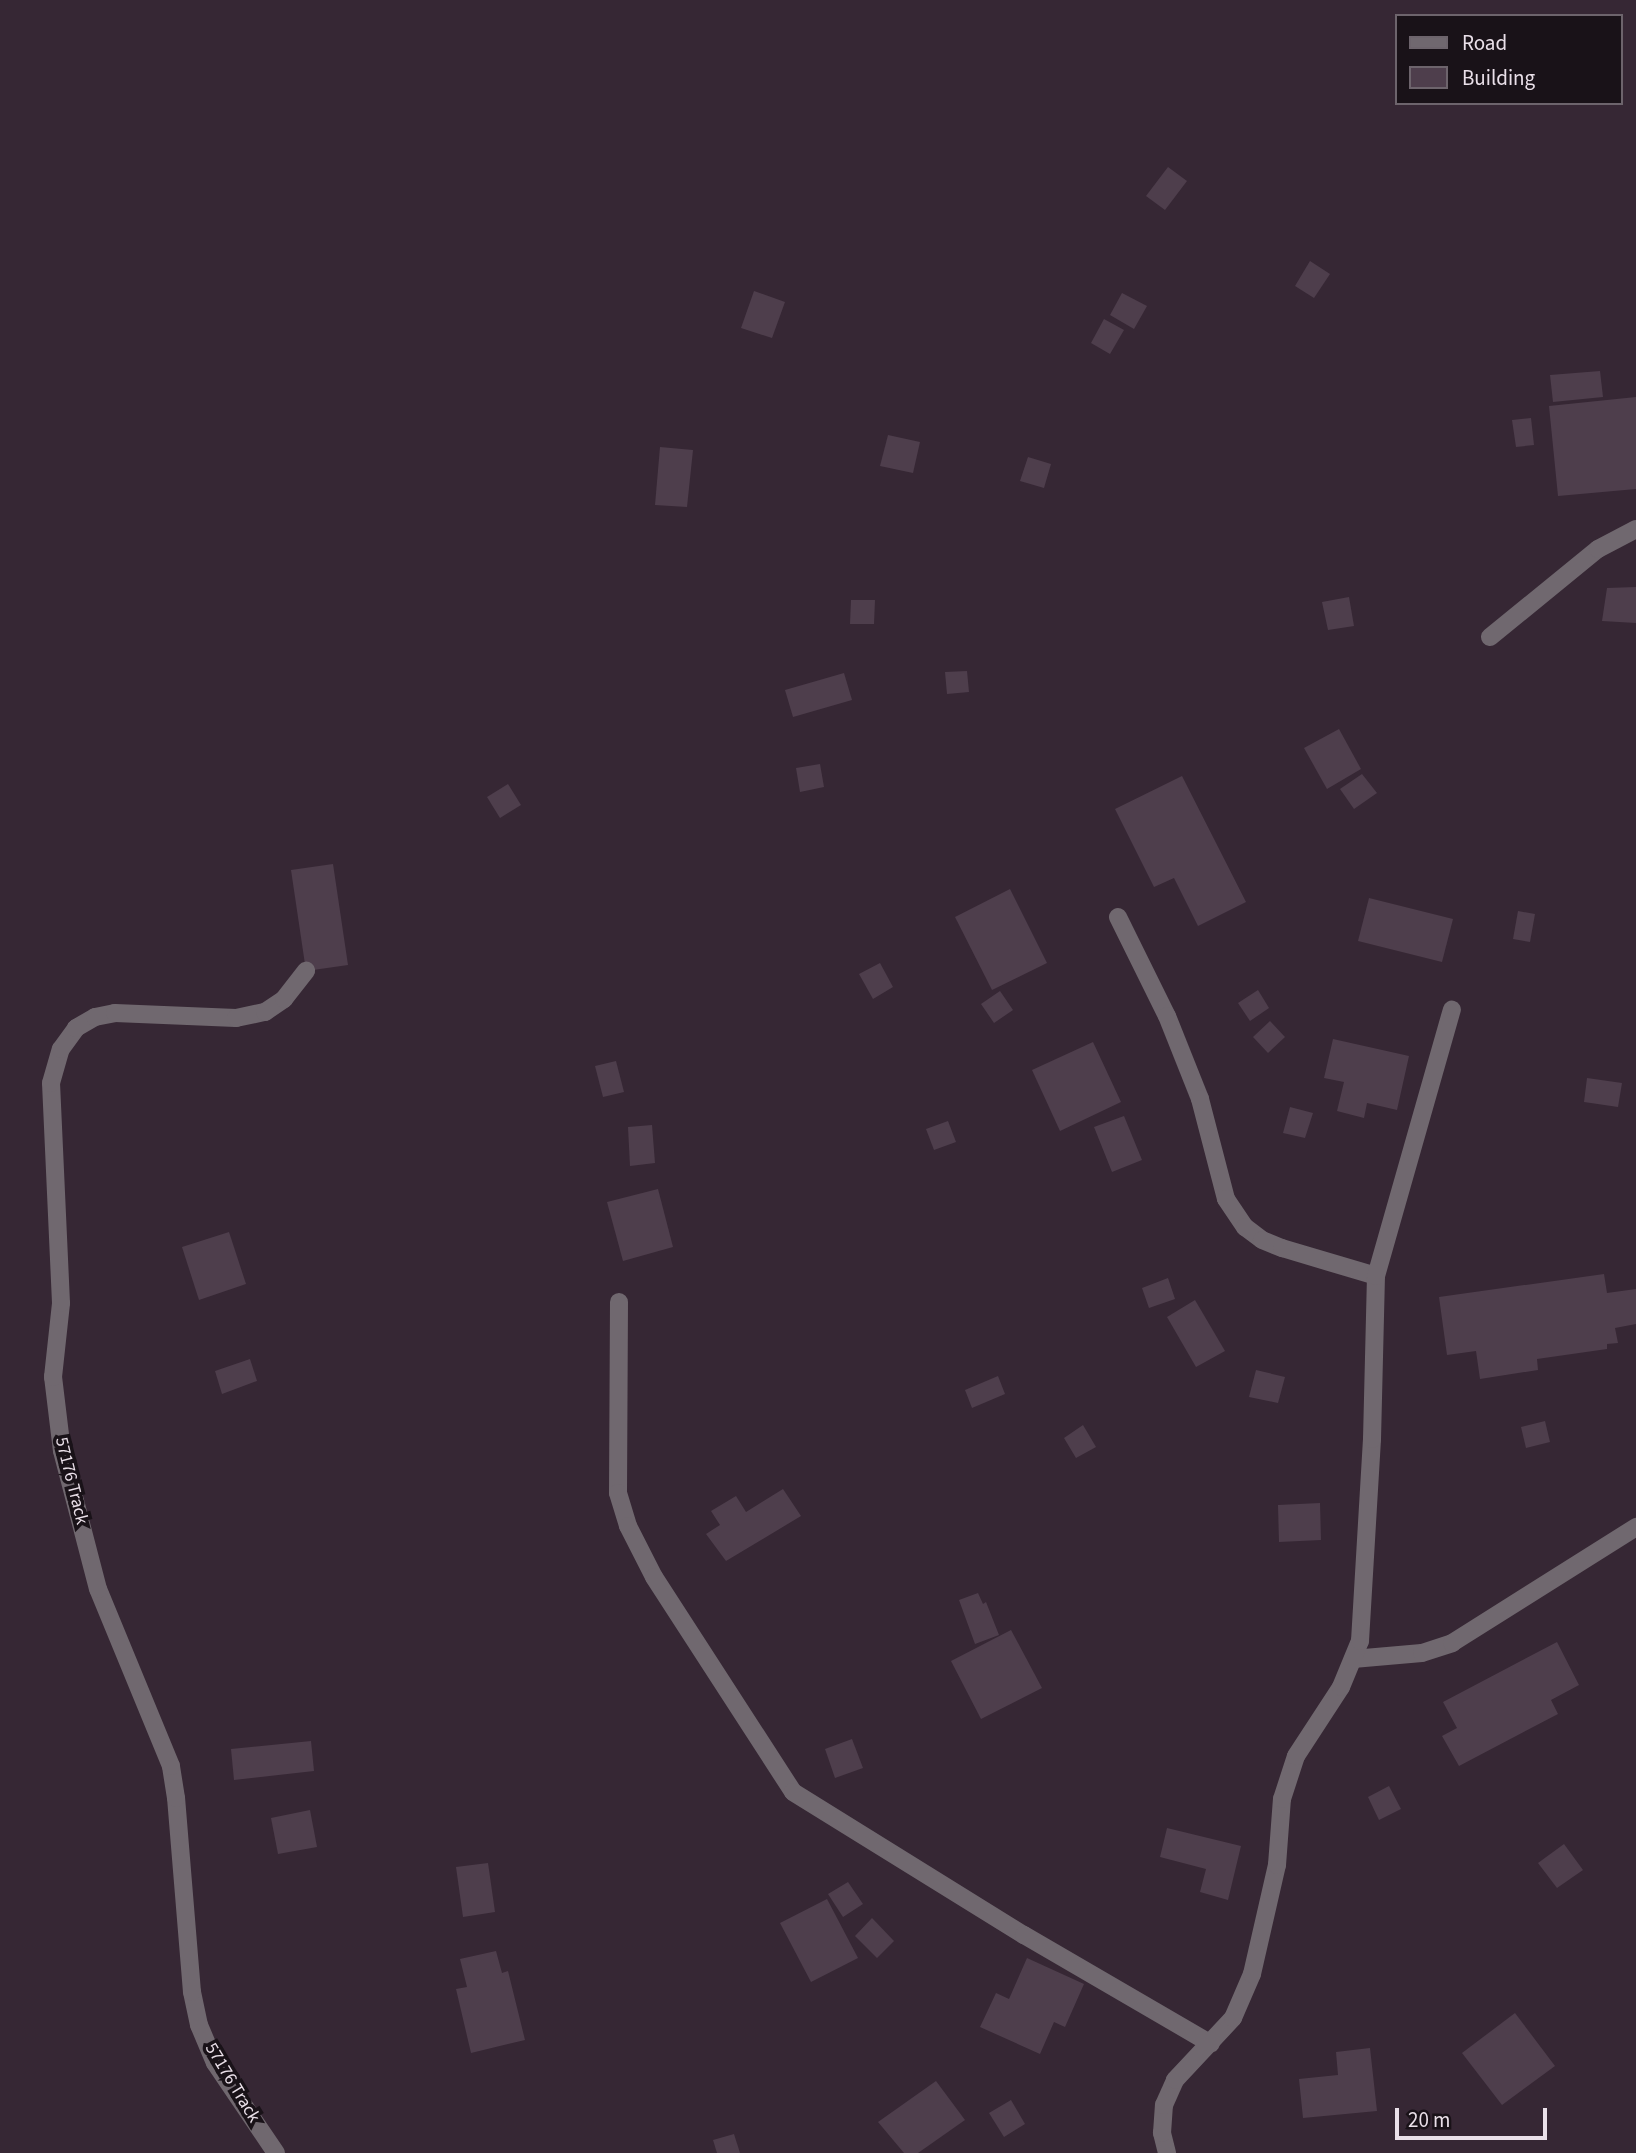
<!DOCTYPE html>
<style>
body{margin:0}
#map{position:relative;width:1636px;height:2153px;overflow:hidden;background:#362734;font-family:"Source Sans 3",sans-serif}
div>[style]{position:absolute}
.building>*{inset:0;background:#4e3e4c}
.street>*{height:18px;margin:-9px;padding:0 9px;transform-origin:9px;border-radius:9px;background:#70686f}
span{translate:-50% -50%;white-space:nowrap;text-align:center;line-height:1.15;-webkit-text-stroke:7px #191218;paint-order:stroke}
.street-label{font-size:18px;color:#eae0e9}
.legend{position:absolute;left:1395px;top:14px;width:228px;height:91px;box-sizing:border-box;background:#191218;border:2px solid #6d646c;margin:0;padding:9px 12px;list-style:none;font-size:21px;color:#eae0e9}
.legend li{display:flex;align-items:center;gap:14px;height:35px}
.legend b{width:35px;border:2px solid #6d646c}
.scale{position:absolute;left:1395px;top:2108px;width:152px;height:32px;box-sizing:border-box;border:4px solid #eae0e9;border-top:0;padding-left:9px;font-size:21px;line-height:24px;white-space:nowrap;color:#eae0e9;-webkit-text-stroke:5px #191218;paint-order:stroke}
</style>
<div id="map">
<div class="building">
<i style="clip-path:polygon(1168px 167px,1187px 181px,1165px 210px,1146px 196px)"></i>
<i style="clip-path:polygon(1310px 261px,1330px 274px,1314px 298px,1295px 286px)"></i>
<i style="clip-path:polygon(754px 291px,785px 302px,772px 338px,741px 328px)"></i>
<i style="clip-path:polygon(1122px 293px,1147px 306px,1134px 329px,1110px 315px)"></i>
<i style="clip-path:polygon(1104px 319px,1124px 330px,1110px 354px,1091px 343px)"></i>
<i style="clip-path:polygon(1600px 371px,1603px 397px,1553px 402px,1550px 375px)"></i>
<i style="clip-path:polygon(1636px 397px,1636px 489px,1558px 496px,1549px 406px)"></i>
<i style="clip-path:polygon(1531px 418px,1534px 445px,1516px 447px,1512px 420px)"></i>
<i style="clip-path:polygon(888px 435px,920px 442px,913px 473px,880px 466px)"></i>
<i style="clip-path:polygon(660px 447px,693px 450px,687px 507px,655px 505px)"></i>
<i style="clip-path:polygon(1028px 457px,1051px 464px,1044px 488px,1020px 481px)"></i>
<i style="clip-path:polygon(1636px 587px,1636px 623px,1602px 621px,1607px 588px)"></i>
<i style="clip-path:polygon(1349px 597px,1354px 626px,1328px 630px,1322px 602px)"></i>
<i style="clip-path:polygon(851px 600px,875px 600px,874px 624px,850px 624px)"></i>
<i style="clip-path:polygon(967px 671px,969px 692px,947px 694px,945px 672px)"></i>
<i style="clip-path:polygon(844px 673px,852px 700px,793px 717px,785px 690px)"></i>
<i style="clip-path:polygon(1339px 729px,1361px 769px,1327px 789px,1304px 748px)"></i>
<i style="clip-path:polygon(820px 764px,824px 787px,800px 792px,796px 768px)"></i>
<i style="clip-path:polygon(1362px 774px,1377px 793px,1354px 809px,1340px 789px)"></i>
<i style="clip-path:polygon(1182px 776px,1246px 902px,1198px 926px,1174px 878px,1154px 887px,1115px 809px)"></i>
<i style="clip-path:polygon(508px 784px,521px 805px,500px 818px,487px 797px)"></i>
<i style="clip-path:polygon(333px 864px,348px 965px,306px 971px,291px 870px)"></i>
<i style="clip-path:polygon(1010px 889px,1047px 963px,992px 990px,955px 917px)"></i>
<i style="clip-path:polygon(1369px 898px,1453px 919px,1442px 962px,1358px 941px)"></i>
<i style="clip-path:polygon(1518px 911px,1535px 914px,1530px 942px,1513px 939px)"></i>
<i style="clip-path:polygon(880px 963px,893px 987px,873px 999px,859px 974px)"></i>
<i style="clip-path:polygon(1258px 990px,1269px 1008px,1250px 1021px,1238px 1003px)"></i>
<i style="clip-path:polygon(1000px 991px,1013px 1010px,994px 1023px,981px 1004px)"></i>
<i style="clip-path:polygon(1270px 1021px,1285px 1037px,1268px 1053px,1253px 1037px)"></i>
<i style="clip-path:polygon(1333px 1039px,1409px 1056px,1397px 1110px,1367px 1103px,1364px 1118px,1337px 1111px,1344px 1082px,1324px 1078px)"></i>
<i style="clip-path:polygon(1093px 1042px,1121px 1102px,1060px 1131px,1032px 1070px)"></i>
<i style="clip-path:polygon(616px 1061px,624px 1092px,603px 1097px,595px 1066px)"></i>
<i style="clip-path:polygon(1587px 1078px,1622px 1083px,1618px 1107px,1584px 1102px)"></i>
<i style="clip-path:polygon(1290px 1107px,1313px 1113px,1305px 1138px,1283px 1133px)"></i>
<i style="clip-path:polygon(1124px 1116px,1142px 1160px,1112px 1172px,1094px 1127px)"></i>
<i style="clip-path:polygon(948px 1121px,956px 1142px,934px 1150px,926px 1129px)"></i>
<i style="clip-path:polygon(652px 1125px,655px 1163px,630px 1166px,628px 1127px)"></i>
<i style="clip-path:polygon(658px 1189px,673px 1247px,623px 1261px,607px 1202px)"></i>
<i style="clip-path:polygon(229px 1232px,246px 1284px,199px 1300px,182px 1247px)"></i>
<i style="clip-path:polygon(1604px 1274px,1607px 1293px,1636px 1289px,1636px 1324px,1615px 1328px,1618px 1343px,1607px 1344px,1607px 1349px,1537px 1359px,1538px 1370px,1480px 1379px,1476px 1351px,1447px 1355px,1439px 1297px)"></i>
<i style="clip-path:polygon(1168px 1278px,1175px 1299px,1149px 1308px,1142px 1288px)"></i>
<i style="clip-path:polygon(1195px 1300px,1225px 1351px,1196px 1367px,1167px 1317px)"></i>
<i style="clip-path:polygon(250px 1359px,257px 1381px,222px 1394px,215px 1371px)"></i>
<i style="clip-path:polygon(1256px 1370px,1285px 1377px,1278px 1403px,1249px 1397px)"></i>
<i style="clip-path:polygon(998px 1376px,1005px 1394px,972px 1408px,965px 1390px)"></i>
<i style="clip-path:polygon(1545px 1421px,1550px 1442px,1526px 1448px,1521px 1427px)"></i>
<i style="clip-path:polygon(1083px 1425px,1096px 1447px,1076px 1458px,1064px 1438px)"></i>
<i style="clip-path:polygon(783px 1489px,801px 1516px,726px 1561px,706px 1534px,720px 1525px,711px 1511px,736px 1496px,746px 1512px)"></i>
<i style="clip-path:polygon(1320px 1503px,1321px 1540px,1279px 1542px,1278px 1505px)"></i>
<i style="clip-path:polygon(978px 1593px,983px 1604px,986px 1602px,999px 1635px,975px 1644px,959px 1600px)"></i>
<i style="clip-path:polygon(1011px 1630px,1042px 1688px,981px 1719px,951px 1661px)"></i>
<i style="clip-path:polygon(1557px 1642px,1579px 1685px,1551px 1700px,1558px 1714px,1459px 1766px,1442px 1736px,1457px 1728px,1443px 1702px)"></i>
<i style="clip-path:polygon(852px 1739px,863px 1768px,835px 1778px,825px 1749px)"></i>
<i style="clip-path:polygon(311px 1741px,314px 1771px,234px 1780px,231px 1749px)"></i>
<i style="clip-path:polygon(1389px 1786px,1401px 1809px,1379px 1820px,1368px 1797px)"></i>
<i style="clip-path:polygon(310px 1810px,317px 1847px,278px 1854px,271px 1818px)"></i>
<i style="clip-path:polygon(1167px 1828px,1241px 1846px,1228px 1900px,1200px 1892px,1206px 1869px,1160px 1857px)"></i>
<i style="clip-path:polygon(1564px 1844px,1583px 1870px,1557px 1888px,1538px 1863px)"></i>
<i style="clip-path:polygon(488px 1863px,495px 1912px,463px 1917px,456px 1867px)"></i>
<i style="clip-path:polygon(848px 1882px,863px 1904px,843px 1917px,828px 1894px)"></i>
<i style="clip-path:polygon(827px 1899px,858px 1958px,811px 1982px,780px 1923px)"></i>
<i style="clip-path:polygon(872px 1918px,894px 1941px,877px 1958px,855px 1936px)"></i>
<i style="clip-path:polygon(496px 1951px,502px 1973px,508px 1971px,525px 2040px,471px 2053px,456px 1989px,467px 1987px,460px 1959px)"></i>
<i style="clip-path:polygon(1027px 1958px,1084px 1984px,1065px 2027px,1054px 2022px,1040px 2054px,980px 2027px,996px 1993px,1009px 1999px)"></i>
<i style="clip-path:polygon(1515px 2013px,1555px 2066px,1502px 2105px,1462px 2053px)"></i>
<i style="clip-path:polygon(1370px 2048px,1377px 2111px,1303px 2118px,1299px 2079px,1338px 2075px,1336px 2052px)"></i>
<i style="clip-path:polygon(936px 2081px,965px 2120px,918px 2153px,904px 2153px,878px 2122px)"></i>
<i style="clip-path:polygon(1011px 2100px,1025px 2124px,1004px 2137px,989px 2113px)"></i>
<i style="clip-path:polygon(734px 2134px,740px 2153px,717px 2153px,713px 2140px)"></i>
</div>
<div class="street">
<i style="left:1490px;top:637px;width:139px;rotate:-39.2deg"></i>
<i style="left:1598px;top:549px;width:43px;rotate:-27.8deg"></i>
<i style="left:1118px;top:917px;width:110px;rotate:63.7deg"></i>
<i style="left:1167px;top:1016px;width:89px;rotate:68.3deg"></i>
<i style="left:1200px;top:1099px;width:103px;rotate:75.4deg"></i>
<i style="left:1226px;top:1199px;width:34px;rotate:56deg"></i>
<i style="left:1245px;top:1227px;width:21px;rotate:37deg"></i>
<i style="left:1262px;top:1240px;width:22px;rotate:22deg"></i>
<i style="left:1282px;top:1248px;width:98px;rotate:16.6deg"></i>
<i style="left:619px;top:1302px;width:191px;rotate:90.3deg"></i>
<i style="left:618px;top:1493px;width:34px;rotate:73deg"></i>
<i style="left:628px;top:1526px;width:57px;rotate:63deg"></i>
<i style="left:654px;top:1577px;width:256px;rotate:57.1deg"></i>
<i style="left:793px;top:1792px;width:272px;rotate:31.8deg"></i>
<i style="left:1024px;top:1935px;width:216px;rotate:30.2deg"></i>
<i style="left:1353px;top:1659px;width:69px;rotate:-5deg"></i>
<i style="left:1422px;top:1653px;width:32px;rotate:-18deg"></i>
<i style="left:1452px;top:1643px;width:218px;rotate:-32.2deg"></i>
<i style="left:276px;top:2153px;width:109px;rotate:-124.1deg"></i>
<i style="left:215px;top:2063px;width:41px;rotate:-112.8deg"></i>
<i style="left:199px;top:2025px;width:34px;rotate:-102deg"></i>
<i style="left:192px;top:1992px;width:195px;rotate:-94.7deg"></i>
<i style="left:176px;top:1798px;width:32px;rotate:-99deg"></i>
<i style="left:171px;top:1766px;width:191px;rotate:-112.4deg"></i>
<i style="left:98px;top:1589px;width:143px;rotate:-104.6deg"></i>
<i style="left:62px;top:1451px;width:75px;rotate:-96.9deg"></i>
<i style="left:53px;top:1377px;width:74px;rotate:-83.8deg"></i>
<i style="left:61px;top:1303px;width:220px;rotate:-92.6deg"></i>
<i style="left:51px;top:1083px;width:35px;rotate:-74deg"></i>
<i style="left:61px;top:1049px;width:26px;rotate:-54deg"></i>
<i style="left:76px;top:1028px;width:22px;rotate:-30deg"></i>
<i style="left:95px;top:1017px;width:20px;rotate:-11deg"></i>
<i style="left:115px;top:1013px;width:121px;rotate:2.4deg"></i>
<i style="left:236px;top:1018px;width:30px;rotate:-12deg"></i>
<i style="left:265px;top:1012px;width:23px;rotate:-34deg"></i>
<i style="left:284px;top:999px;width:36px;rotate:-52deg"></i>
<i style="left:1167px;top:2153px;width:21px;rotate:-104deg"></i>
<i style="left:1162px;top:2133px;width:28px;rotate:-86deg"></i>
<i style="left:1164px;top:2105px;width:27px;rotate:-66deg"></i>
<i style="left:1175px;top:2080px;width:85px;rotate:-46.9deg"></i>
<i style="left:1233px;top:2018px;width:48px;rotate:-66.6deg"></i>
<i style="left:1252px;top:1974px;width:112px;rotate:-77.1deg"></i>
<i style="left:1277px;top:1865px;width:66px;rotate:-85.7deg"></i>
<i style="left:1282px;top:1799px;width:45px;rotate:-72deg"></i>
<i style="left:1296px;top:1756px;width:82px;rotate:-56.9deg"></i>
<i style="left:1341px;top:1687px;width:50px;rotate:-67.6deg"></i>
<i style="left:1360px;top:1641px;width:202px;rotate:-86.6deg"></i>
<i style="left:1372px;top:1439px;width:163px;rotate:-88.6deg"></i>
<i style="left:1376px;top:1276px;width:277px;rotate:-74.1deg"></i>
</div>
<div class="street-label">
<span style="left:71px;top:1481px;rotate:76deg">57176 Track</span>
<span style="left:232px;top:2083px;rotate:59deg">57176 Track</span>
</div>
<ul class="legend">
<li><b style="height:9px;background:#70686f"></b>Road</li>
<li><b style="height:19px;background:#4e3e4c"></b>Building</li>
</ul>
<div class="scale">20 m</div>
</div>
